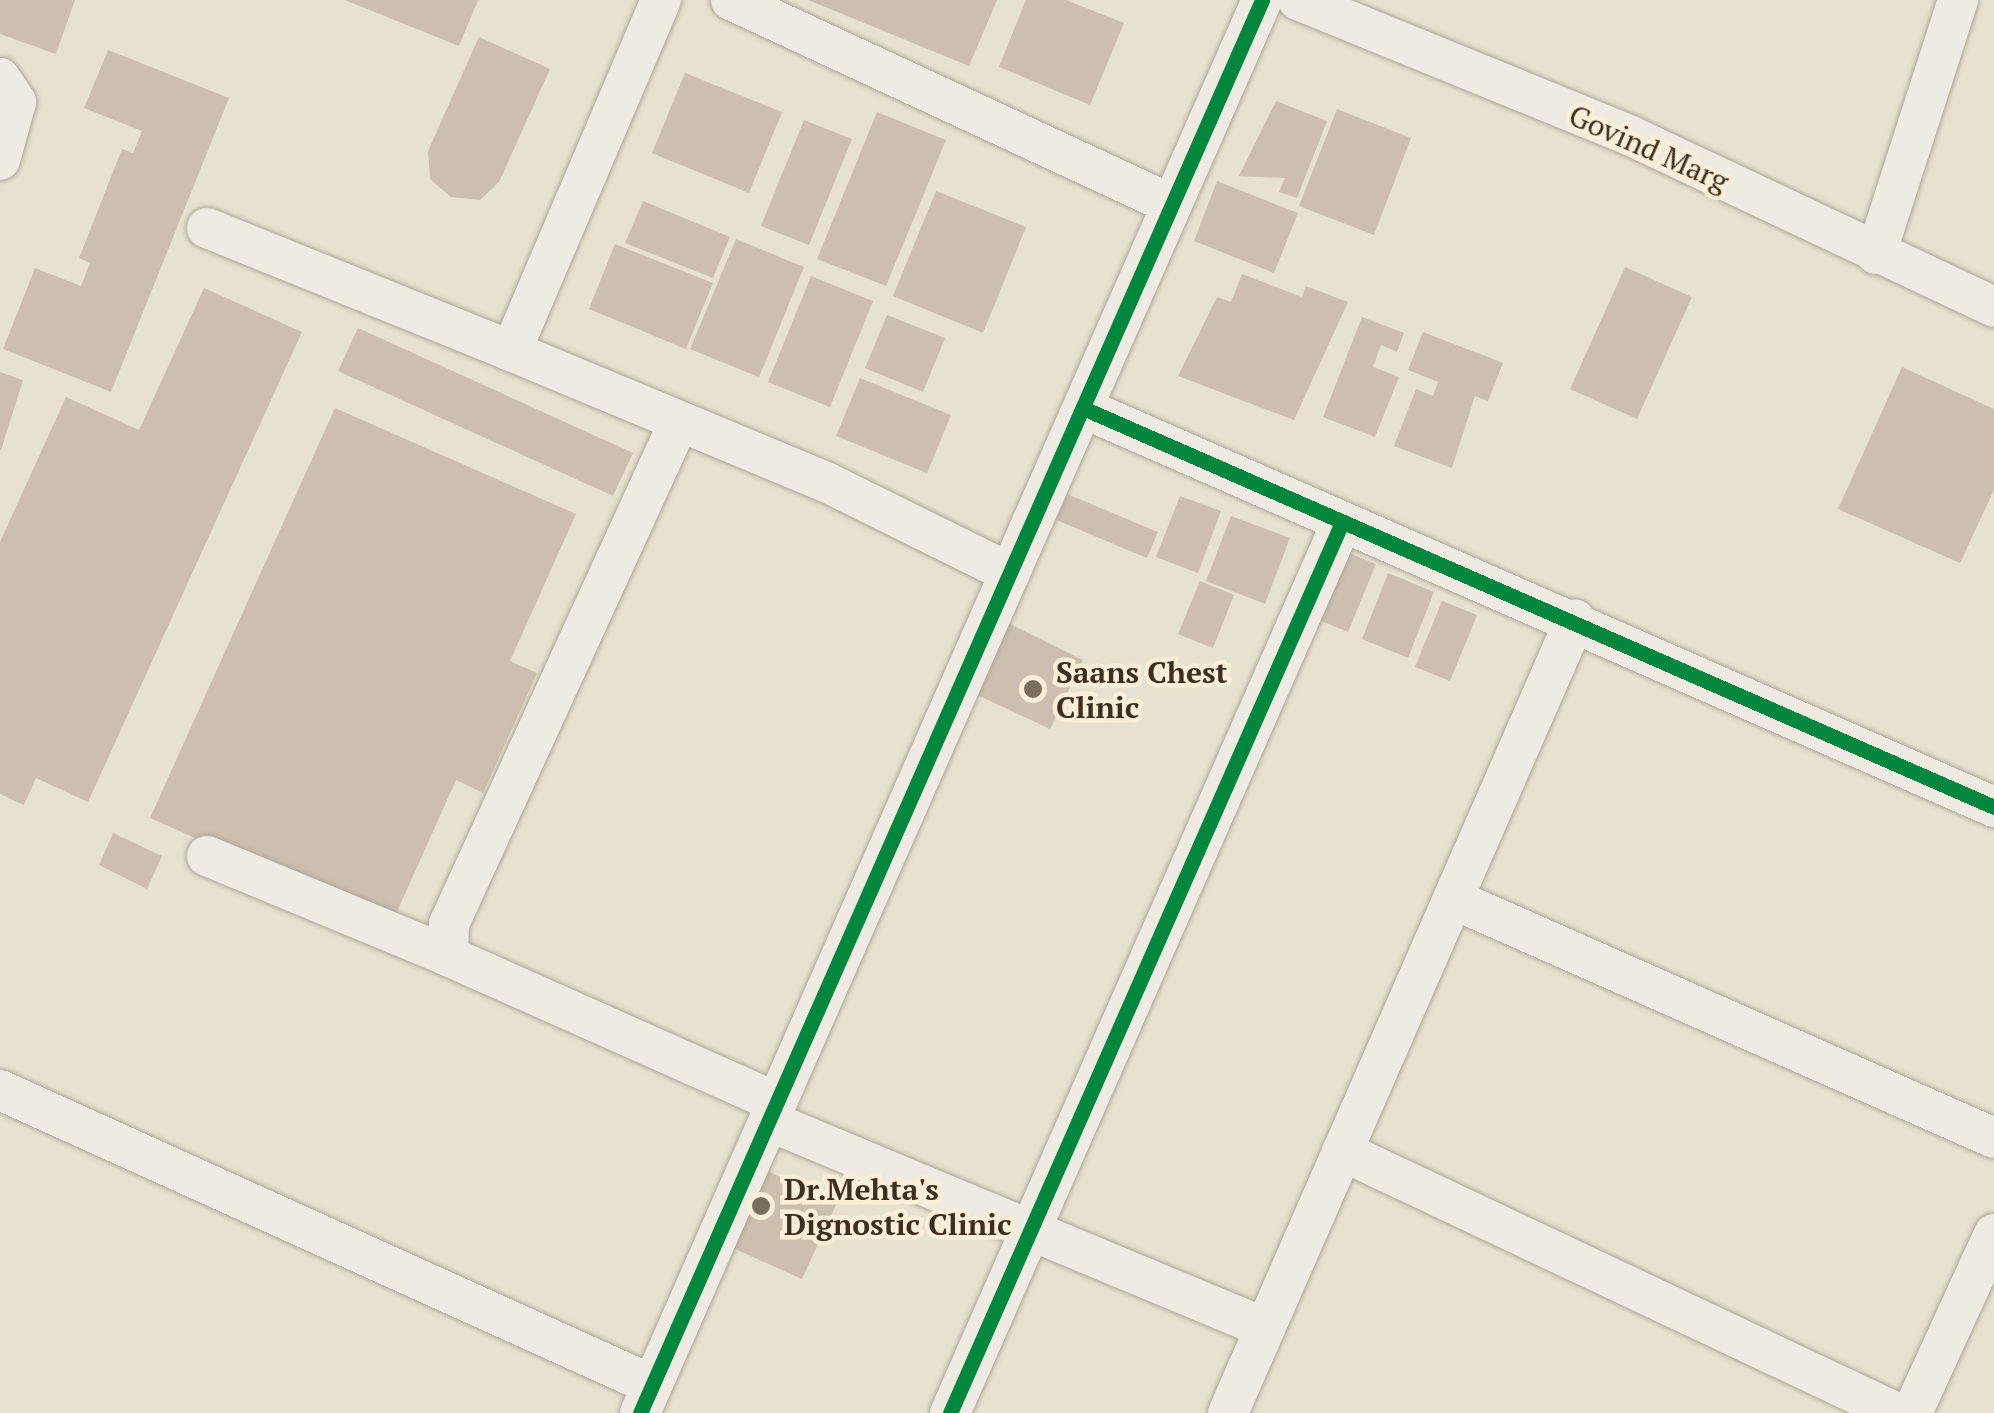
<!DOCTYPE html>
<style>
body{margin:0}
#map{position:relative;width:1994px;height:1413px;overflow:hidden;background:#e7e1d0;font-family:"PT Serif",serif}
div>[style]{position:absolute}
.building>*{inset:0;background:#ccbfb0}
.roads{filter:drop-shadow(0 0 2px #ada698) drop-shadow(0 0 2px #ada698)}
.minor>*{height:40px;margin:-20px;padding:0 20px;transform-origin:20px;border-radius:20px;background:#efebe2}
.cycleway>*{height:15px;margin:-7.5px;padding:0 7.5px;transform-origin:7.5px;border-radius:7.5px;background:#00873e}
.dots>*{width:28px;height:28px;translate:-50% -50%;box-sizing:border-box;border:5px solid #f8efd6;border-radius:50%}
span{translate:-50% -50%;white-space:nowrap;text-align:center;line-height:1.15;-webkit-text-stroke:9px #f8efd6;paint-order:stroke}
.street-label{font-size:30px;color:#3e2e1f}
.poi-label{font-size:30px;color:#3e2e1f;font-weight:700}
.left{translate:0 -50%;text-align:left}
</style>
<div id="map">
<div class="building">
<i style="clip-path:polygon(0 0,75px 0,56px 54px,0 34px)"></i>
<i style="clip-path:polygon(345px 0,478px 0,459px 46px)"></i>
<i style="clip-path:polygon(808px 0,997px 0,969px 66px)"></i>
<i style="clip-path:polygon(1026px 0,1066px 0,1124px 23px,1090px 105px,999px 67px)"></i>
<i style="clip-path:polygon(479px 37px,550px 69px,499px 182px,480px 200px,451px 197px,430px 179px,428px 151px)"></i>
<i style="clip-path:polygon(108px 50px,229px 98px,111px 392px,3px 349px,35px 268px,81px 286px,90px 263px,79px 258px,122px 149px,133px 153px,142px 131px,84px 108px)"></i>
<i style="clip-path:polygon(685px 73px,782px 112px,749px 193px,652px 153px)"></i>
<i style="clip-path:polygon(1276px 101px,1327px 121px,1297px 198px,1279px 192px,1285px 178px,1239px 176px)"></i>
<i style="clip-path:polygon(1337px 109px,1411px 138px,1374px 235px,1299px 206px)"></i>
<i style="clip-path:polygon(877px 112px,946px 140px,886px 286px,817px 259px)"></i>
<i style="clip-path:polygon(804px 120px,852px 139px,809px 245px,761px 226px)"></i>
<i style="clip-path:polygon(1217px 181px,1298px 213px,1274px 273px,1194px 241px)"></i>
<i style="clip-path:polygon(936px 191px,1026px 227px,983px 333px,893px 296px)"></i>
<i style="clip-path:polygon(643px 201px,730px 237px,713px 278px,625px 243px)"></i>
<i style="clip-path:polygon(736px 239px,804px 267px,759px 377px,690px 349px)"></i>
<i style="clip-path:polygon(615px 244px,713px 283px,686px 349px,589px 309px)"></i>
<i style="clip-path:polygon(1625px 267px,1692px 297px,1637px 419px,1570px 389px)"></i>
<i style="clip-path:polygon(1242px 274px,1302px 297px,1306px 286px,1348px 302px,1294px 420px,1178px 376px,1217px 297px,1231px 302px)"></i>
<i style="clip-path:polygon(811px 276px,873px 301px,830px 407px,768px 382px)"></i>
<i style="clip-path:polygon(204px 288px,302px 332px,88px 802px,36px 778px,24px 805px,0 794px,0 542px,66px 397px,139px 430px)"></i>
<i style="clip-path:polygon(887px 315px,945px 338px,923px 392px,865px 368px)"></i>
<i style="clip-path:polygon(1362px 317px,1404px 333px,1397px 352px,1381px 345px,1373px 367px,1399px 377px,1375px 437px,1323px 417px)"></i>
<i style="clip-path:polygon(358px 328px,633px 453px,613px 496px,338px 371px)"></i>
<i style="clip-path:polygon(1423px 332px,1503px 363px,1488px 401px,1475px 396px,1452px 468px,1394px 446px,1416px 389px,1433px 396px,1438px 382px,1408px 370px)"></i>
<i style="clip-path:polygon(1902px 367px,1994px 409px,1994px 490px,1960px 563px,1838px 509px)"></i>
<i style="clip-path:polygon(0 372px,23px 380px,1px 450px,0 450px)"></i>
<i style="clip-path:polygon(860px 378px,951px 415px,927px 473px,836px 436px)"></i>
<i style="clip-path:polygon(335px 408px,576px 514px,510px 661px,537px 673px,483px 793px,456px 780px,391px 925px,150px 818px)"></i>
<i style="clip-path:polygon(1067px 494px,1158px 532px,1147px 558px,1056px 520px)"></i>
<i style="clip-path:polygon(1180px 496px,1221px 511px,1198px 573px,1156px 557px)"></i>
<i style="clip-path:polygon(1231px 516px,1290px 538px,1265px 604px,1206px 581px)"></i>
<i style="clip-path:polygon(1334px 547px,1376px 564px,1348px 632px,1307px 615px)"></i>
<i style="clip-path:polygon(1388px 573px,1434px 592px,1408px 658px,1362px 639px)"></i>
<i style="clip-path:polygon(1200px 581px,1234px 595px,1213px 648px,1178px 634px)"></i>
<i style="clip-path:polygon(1442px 601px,1477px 615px,1450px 681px,1415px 667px)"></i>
<i style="clip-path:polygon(1006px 622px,1083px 660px,1050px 729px,973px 693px)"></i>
<i style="clip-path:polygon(113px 833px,162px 856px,147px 889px,99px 865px)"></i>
<i style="clip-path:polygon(761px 1168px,837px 1203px,802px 1279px,726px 1245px)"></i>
</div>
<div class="roads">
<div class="minor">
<i style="left:661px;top:0;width:382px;rotate:113.1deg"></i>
<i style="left:511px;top:351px;width:343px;rotate:22.6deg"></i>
<i style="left:828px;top:483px;width:203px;rotate:26.3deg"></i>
<i style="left:731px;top:0;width:486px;rotate:24.9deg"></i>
<i style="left:1298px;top:0;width:360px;rotate:22.2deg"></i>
<i style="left:1631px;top:136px;width:401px;rotate:25.2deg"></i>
<i style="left:0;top:78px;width:29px;rotate:56deg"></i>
<i style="left:16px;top:102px;width:60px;rotate:105.4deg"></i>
<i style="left:207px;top:228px;width:328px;rotate:22deg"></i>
<i style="left:1876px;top:254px;width:267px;rotate:-72.1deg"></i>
<i style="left:1083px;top:408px;width:995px;rotate:23.65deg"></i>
<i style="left:678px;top:424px;width:550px;rotate:114.61deg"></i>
<i style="left:449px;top:924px;width:32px;rotate:92deg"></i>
<i style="left:448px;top:956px;width:359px;rotate:24deg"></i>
<i style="left:207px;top:856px;width:261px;rotate:22.5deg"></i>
<i style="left:1453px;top:899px;width:591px;rotate:23.83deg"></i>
<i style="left:0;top:1090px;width:716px;rotate:24.34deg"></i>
<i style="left:769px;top:1121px;width:537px;rotate:22.65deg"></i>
<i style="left:1342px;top:1151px;width:614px;rotate:25.27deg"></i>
<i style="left:640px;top:1413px;width:1544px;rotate:-66.24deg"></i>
<i style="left:950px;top:1413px;width:973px;rotate:-66.25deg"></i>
<i style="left:1228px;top:1413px;width:866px;rotate:-66.37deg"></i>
<i style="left:1912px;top:1413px;width:197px;rotate:-65.4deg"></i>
</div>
</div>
<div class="cycleway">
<i style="left:1083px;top:408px;width:995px;rotate:23.65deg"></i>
<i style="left:640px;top:1413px;width:1544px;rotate:-66.24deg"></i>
<i style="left:950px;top:1413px;width:973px;rotate:-66.25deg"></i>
</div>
<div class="dots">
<i style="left:1033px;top:689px;background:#796d5d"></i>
<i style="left:761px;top:1206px;background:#796d5d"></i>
</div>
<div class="street-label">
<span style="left:1649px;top:148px;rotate:24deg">Govind Marg</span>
</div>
<div class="poi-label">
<span class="left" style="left:1056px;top:689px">Saans Chest<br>Clinic</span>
<span class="left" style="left:784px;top:1206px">Dr.Mehta's<br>Dignostic Clinic</span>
</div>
</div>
